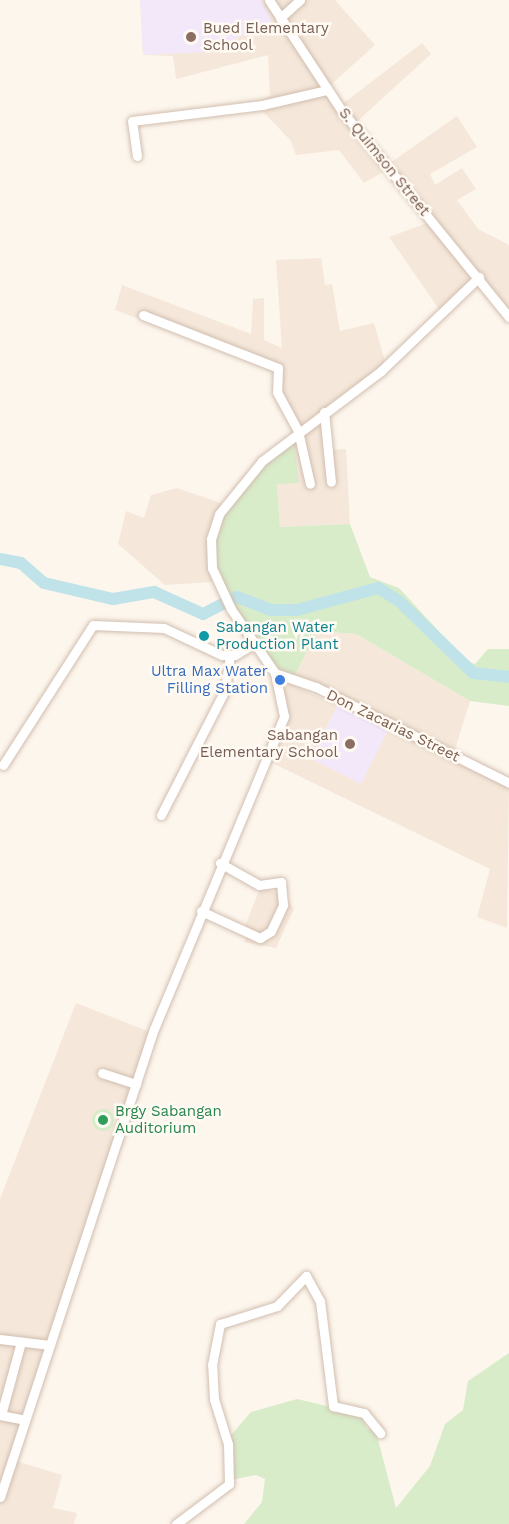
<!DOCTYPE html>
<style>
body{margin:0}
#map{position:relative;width:509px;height:1524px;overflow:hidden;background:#fdf6ec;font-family:"Work Sans",sans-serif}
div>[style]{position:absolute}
.residential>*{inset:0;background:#f5e8da}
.education>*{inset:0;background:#f3e8fa}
.green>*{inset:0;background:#d8ecc9}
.round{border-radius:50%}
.river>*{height:12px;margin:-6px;padding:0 6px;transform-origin:6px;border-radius:6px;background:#bfe3e8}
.roads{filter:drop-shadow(0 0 2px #d1beb0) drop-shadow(0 0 2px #d1beb0)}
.minor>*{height:9px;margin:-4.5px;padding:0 4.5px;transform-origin:4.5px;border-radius:4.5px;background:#fff}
.dots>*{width:16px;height:16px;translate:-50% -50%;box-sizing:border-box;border:3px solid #fffaf3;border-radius:50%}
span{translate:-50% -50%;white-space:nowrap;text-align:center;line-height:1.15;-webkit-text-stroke:5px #fffaf3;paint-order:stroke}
.education-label{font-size:15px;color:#785e54}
.left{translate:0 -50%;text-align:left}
.right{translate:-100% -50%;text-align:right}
.street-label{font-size:15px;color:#7a5c4d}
.culture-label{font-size:15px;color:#0d838f}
.shop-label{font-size:15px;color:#366cbe}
.leisure-label{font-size:15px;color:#27864d}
</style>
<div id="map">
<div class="residential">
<i style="clip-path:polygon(140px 0,335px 0,375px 45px,324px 91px,336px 109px,422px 43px,431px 54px,350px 128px,383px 168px,457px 116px,477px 147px,430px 174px,435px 185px,462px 168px,476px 189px,457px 200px,478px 229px,509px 245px,509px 319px,385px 171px,364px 183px,339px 150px,296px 155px,291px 141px,255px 103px,270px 96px,268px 55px,176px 79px,173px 56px,143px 55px)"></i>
<i style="clip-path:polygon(427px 223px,474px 280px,441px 312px,389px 237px)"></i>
<i style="clip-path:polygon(321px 258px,325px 285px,332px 284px,340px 331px,374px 323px,386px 365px,324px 411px,328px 450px,346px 449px,350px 524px,280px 527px,277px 484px,299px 428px,279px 400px,277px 371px,115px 310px,122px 285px,251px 334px,253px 299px,264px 298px,264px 340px,282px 348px,276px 260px)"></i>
<i style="clip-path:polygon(177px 488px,221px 503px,206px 539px,213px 582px,165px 585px,118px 544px,126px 511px,144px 518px,151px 495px)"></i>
<i style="clip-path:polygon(317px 631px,356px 634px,470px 701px,453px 756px,509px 785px,507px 928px,477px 917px,490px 869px,264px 759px,280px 716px,275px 677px,418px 742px,293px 679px)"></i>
<i style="clip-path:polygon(260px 888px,284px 895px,294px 909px,276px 948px,244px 942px,248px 933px,243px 931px)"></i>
<i style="clip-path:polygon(76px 1003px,150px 1032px,9px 1459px,62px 1475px,53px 1508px,77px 1513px,74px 1524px,0 1524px,0 1199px)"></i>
</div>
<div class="education">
<i style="clip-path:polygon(140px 0,261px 0,272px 21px,209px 52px,143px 55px)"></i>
<i style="clip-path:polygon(338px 704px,388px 730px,361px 784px,311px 759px)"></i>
</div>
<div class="green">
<i style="clip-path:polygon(293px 436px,299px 483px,277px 484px,280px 527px,350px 524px,370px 577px,399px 588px,466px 661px,475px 664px,488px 649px,509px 649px,509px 706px,470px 701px,356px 634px,317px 631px,294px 677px,271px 670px,229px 608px,208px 542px,236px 488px)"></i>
<i class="round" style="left:92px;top:1109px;width:22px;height:22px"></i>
<i style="clip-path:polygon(509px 1353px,509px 1524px,244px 1524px,262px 1502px,265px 1479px,256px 1475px,230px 1480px,226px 1441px,251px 1412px,297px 1399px,360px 1414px,367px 1428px,376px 1432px,396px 1508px,430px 1466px,445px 1424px,463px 1410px,468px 1381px)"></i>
</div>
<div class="river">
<i style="left:0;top:559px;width:21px;rotate:11deg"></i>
<i style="left:21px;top:563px;width:30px;rotate:41deg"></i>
<i style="left:44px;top:583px;width:71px;rotate:13.1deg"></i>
<i style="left:113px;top:599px;width:42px;rotate:-9.7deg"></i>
<i style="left:154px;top:592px;width:54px;rotate:24.2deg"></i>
<i style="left:203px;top:614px;width:38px;rotate:-27deg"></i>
<i style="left:237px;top:597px;width:36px;rotate:21deg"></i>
<i style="left:271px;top:610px;width:26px"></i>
<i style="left:297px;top:610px;width:84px;rotate:-15.2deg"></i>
<i style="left:378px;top:588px;width:25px;rotate:32deg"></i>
<i style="left:399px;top:601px;width:103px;rotate:44.2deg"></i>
<i style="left:473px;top:673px;width:36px;rotate:6deg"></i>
</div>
<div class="roads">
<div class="minor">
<i style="left:269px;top:0;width:133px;rotate:56.7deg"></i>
<i style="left:342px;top:111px;width:265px;rotate:51deg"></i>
<i style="left:280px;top:18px;width:27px;rotate:-42deg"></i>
<i style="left:137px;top:156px;width:35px;rotate:-98deg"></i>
<i style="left:132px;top:121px;width:131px;rotate:-7deg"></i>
<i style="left:262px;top:105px;width:67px;rotate:-13deg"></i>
<i style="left:143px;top:315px;width:145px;rotate:21.4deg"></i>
<i style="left:278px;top:368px;width:24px;rotate:92deg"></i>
<i style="left:277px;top:392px;width:44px;rotate:61.7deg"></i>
<i style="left:298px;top:431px;width:54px;rotate:77.2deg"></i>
<i style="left:324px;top:412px;width:70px;rotate:84.3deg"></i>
<i style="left:275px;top:673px;width:43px;rotate:18.9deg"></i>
<i style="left:316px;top:687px;width:216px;rotate:26.4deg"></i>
<i style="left:3px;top:765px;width:166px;rotate:-57.3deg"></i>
<i style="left:93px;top:625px;width:71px;rotate:2.4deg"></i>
<i style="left:164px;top:628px;width:64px;rotate:25deg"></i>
<i style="left:222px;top:655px;width:13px"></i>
<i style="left:235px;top:655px;width:23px;rotate:-31deg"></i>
<i style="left:161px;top:815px;width:140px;rotate:-62.9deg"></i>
<i style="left:225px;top:690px;width:34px;rotate:-82deg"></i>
<i style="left:201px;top:911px;width:65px;rotate:24.6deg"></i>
<i style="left:260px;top:938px;width:13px;rotate:-32deg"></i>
<i style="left:271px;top:931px;width:29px;rotate:-65deg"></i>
<i style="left:283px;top:905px;width:23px;rotate:-95deg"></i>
<i style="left:281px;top:882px;width:22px;rotate:172deg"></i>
<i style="left:259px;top:885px;width:45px;rotate:-150.6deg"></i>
<i style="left:102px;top:1073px;width:36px;rotate:18deg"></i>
<i style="left:0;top:1339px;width:50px;rotate:6.8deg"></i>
<i style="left:0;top:1415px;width:25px;rotate:11deg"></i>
<i style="left:1px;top:1415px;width:76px;rotate:-74.7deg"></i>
<i style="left:0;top:1497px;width:493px;rotate:-71.8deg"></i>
<i style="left:154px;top:1029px;width:339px;rotate:-67.4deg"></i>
<i style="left:284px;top:716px;width:44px;rotate:-101.8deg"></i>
<i style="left:275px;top:673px;width:78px;rotate:-124.5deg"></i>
<i style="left:231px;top:609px;width:45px;rotate:-114.9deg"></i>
<i style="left:212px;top:568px;width:29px;rotate:-92deg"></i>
<i style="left:211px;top:539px;width:26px;rotate:-72deg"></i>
<i style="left:219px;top:514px;width:68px;rotate:-50.9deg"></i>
<i style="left:262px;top:461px;width:149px;rotate:-37.1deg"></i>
<i style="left:381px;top:371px;width:136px;rotate:-43.8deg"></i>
<i style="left:176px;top:1524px;width:66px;rotate:-37deg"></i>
<i style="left:229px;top:1484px;width:40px;rotate:-91.4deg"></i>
<i style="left:228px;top:1444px;width:47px;rotate:-107.3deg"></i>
<i style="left:214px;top:1399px;width:34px;rotate:-93deg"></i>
<i style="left:212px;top:1365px;width:42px;rotate:-79deg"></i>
<i style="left:220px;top:1324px;width:60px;rotate:-17.5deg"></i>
<i style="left:277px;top:1306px;width:42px;rotate:-46deg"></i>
<i style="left:306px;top:1276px;width:29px;rotate:61deg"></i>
<i style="left:320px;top:1301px;width:106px;rotate:82.9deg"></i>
<i style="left:333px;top:1406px;width:32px;rotate:13deg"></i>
<i style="left:364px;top:1413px;width:26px;rotate:51deg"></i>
</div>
</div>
<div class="dots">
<i style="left:191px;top:37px;background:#8d6e63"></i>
<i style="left:204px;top:636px;background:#0f9aa8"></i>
<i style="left:280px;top:680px;background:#3f7fe0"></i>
<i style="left:350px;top:744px;background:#8d6e63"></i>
<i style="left:103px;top:1120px;background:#2e9e5b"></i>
</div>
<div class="education-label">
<span class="left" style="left:203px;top:37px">Bued Elementary<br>School</span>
<span class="right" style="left:338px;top:744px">Sabangan<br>Elementary School</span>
</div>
<div class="street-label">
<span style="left:384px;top:162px;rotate:51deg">S. Quimson Street</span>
<span style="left:393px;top:726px;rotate:26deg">Don Zacarias Street</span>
</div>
<div class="culture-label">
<span class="left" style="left:216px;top:636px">Sabangan Water<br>Production Plant</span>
</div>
<div class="shop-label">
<span class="right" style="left:268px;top:680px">Ultra Max Water<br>Filling Station</span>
</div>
<div class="leisure-label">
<span class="left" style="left:115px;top:1120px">Brgy Sabangan<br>Auditorium</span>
</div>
</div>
